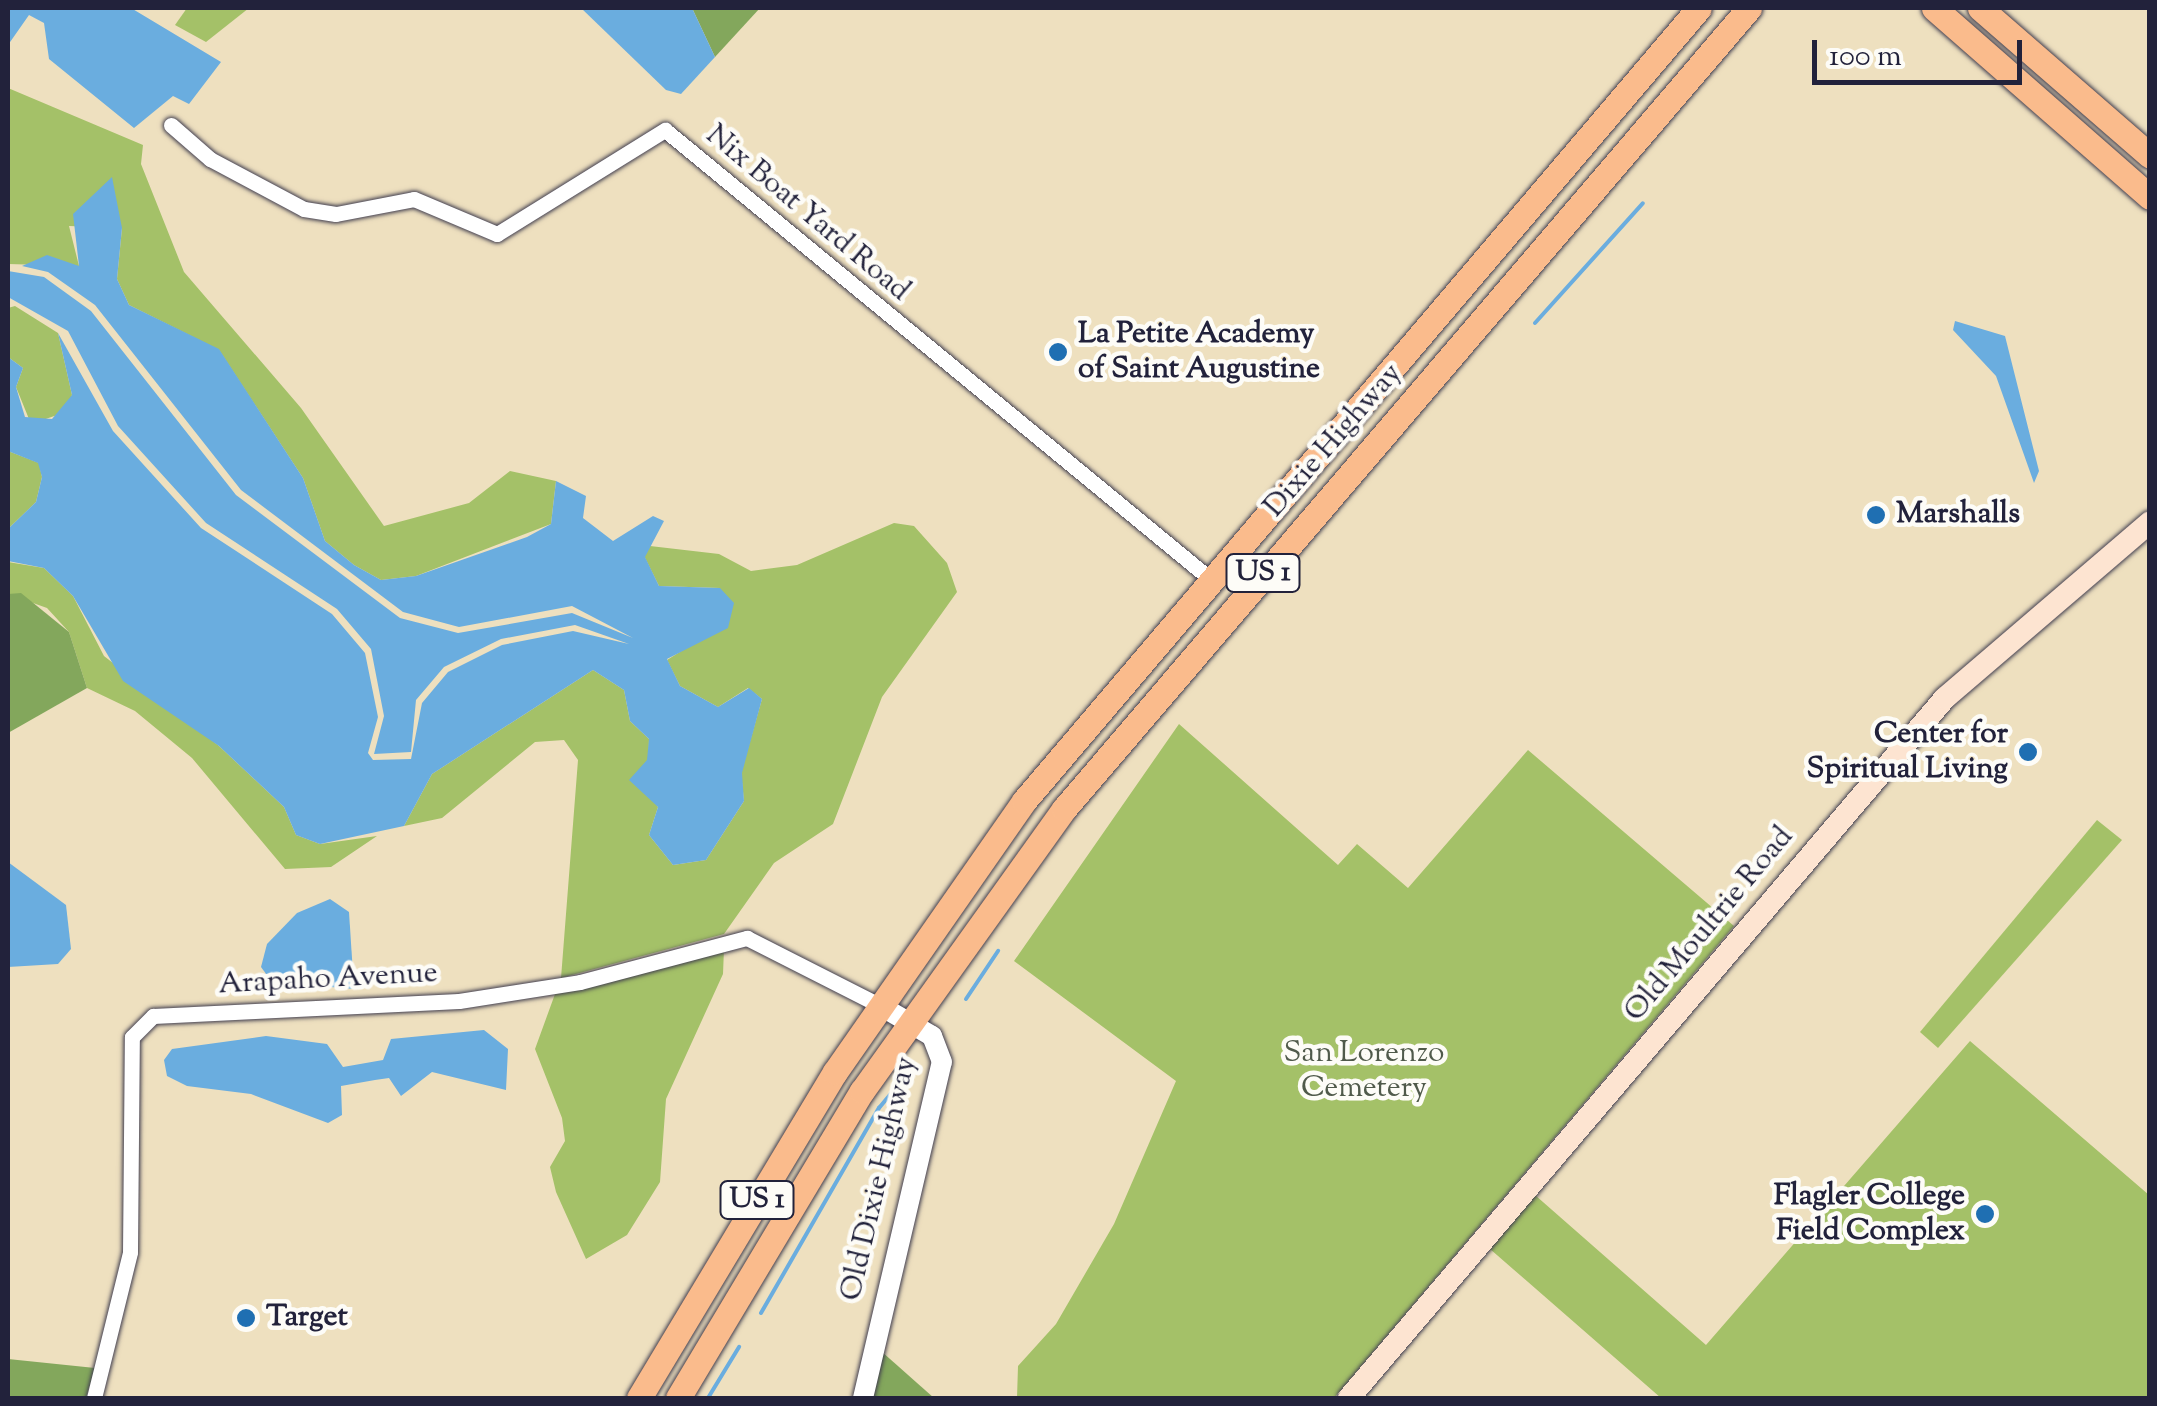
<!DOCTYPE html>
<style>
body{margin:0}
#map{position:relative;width:2157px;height:1406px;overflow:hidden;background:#eee0bf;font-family:"Sorts Mill Goudy",serif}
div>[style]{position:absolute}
.green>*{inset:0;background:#a4c168}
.forest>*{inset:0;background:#83a75c}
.water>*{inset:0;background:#6aaddf}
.stream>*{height:4px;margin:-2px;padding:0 2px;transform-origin:2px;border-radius:2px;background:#6aaddf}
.roads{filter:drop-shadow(0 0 2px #413e4f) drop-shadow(0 0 2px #413e4f)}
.minor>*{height:15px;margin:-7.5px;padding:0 7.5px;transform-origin:7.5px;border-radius:7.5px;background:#fff}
.tertiary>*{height:20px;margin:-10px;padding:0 10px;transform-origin:10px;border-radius:10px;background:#fff}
.secondary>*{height:22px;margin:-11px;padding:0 11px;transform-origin:11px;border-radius:11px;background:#fde4d1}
.primary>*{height:25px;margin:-12.5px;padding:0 12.5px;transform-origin:12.5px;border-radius:12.5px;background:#fabb8c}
.dots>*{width:28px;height:28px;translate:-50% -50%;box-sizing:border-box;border:5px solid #fdfcf7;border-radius:50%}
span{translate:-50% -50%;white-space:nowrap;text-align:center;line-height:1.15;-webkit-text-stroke:9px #fdfcf7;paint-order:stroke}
.shield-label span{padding:2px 8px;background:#fdfcf7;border:2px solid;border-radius:8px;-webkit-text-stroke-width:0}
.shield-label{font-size:28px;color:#22223b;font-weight:700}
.street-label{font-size:30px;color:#22223b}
.poi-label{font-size:30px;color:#22223b;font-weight:700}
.left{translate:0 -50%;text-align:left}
.right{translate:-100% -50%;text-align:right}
.park-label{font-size:30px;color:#505a4b}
.frame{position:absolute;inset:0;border:10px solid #22223b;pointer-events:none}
.scale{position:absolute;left:1812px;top:40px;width:210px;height:45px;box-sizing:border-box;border:5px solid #22223b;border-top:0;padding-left:12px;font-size:30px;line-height:35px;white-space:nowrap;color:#22223b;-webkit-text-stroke:8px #fdfcf7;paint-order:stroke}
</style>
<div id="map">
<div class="green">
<i style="clip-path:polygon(187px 8px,249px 8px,206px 42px,175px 25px)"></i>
<i style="clip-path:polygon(8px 88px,143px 145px,141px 164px,184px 272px,301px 408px,384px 526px,469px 503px,510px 471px,556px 481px,551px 524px,416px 576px,381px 580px,354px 565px,325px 541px,303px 478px,219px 350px,129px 305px,117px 279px,122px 228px,69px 226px,79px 266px,8px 264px)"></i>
<i style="clip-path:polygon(15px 306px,58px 333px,72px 395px,66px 412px,31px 424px,16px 387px,23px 368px,8px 357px,8px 308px)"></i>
<i style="clip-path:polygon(8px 451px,39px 463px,42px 477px,36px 502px,8px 529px)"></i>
<i style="clip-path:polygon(894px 523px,914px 526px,947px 563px,957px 592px,882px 697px,833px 824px,774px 863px,724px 934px,561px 978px,578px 760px,564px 740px,535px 742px,442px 818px,404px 826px,432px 774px,593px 670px,624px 690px,630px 721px,649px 739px,648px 792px,658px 807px,649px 835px,673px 865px,706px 860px,744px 801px,741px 773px,762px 699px,748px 688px,718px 707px,680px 686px,667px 660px,715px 630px,720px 588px,659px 586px,644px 556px,650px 546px,719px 554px,751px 571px,797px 565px)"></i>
<i style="clip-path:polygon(8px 562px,44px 568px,73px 596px,104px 656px,219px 746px,284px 807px,296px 835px,320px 844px,377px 836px,331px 867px,285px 869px,192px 758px,135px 711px,87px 688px,69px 632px,47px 608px,8px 594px)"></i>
<i style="clip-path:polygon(1179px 724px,1338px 865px,1357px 844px,1408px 888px,1528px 750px,1734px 926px,1334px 1398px,1017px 1398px,1018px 1366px,1056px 1324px,1114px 1224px,1176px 1081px,1014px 961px)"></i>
<i style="clip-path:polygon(2097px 820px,2122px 840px,1938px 1048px,1920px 1032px)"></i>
<i style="clip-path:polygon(724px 949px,723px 974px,666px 1099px,660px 1182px,627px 1235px,586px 1259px,556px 1192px,550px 1167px,565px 1141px,562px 1118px,535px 1049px,555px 994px)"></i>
<i style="clip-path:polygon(1970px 1041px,2149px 1195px,2149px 1398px,1661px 1398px,1482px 1242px,1527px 1188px,1706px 1345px)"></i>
</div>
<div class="forest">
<i style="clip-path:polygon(692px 8px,760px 8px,715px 57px)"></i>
<i style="clip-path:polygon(21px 593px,69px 632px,87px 688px,8px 733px,8px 594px)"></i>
<i style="clip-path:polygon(881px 1351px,934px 1398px,871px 1398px)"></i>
<i style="clip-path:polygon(8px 1359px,95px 1368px,86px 1398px,8px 1398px)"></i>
</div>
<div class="water">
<i style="clip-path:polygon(8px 8px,131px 8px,221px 62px,189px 104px,173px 96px,134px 128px,49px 59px,44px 23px,29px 15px,8px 45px)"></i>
<i style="clip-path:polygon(581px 8px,692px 8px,715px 57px,681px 94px,666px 90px)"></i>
<i style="clip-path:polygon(112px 177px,122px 228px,117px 279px,129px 305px,219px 349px,303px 478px,325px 541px,354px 565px,381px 580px,416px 576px,527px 537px,551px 524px,556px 481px,586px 496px,583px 518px,613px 541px,653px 516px,664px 521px,645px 557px,659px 586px,720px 588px,734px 603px,728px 628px,667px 659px,680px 686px,718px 707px,749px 688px,762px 699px,742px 773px,744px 801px,706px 860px,673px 865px,649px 835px,658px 807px,629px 780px,647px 760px,649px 739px,630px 721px,624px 690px,593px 670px,432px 774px,404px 826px,320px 844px,296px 835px,284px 807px,219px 746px,123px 681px,73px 596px,44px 568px,8px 561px,8px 529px,36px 502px,42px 477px,38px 463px,8px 451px,8px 357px,23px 368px,16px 387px,25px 417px,52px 419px,72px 395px,58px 333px,113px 431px,201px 528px,332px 614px,365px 653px,378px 717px,368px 753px,373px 760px,411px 759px,422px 703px,448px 672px,502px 645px,573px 631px,629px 644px,575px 625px,501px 639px,444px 667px,416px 700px,411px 752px,374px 754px,384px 716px,371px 649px,337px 609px,206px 523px,118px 426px,68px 331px,8px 297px,8px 271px,44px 277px,91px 311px,236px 495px,400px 618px,458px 633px,572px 613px,633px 638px,572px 606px,459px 627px,403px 612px,241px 490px,95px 305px,48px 272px,22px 266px,47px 255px,79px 266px,73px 214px)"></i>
<i style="clip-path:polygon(1955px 321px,2005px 336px,2039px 471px,2034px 483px,1996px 376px,1953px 330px)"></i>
<i style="clip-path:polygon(8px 862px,66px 905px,71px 949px,58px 964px,8px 967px)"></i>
<i style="clip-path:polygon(330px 899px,349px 912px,354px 989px,272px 982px,261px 967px,267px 944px,297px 913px)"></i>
<i style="clip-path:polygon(484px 1030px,508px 1049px,506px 1090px,432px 1072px,401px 1096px,389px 1078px,375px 1080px,341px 1086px,342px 1115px,328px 1123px,251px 1094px,187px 1086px,167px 1076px,164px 1060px,172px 1049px,266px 1036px,327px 1044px,343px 1067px,383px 1060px,391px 1039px)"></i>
</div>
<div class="stream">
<i style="left:1535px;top:323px;width:161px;rotate:-48deg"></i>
<i style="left:966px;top:999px;width:58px;rotate:-56.3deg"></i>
<i style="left:761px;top:1313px;width:237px;rotate:-60.1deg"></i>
<i style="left:879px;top:1108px;width:55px;rotate:-50.2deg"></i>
<i style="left:708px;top:1398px;width:60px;rotate:-58.7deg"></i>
</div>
<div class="roads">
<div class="minor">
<i style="left:171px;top:125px;width:52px;rotate:41.1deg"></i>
<i style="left:210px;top:159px;width:106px;rotate:28deg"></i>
<i style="left:304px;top:209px;width:32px;rotate:9deg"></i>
<i style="left:336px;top:214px;width:79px;rotate:-10.9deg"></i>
<i style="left:414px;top:199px;width:90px;rotate:22.9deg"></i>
<i style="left:497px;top:234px;width:198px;rotate:-31.8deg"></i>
<i style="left:665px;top:130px;width:705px;rotate:39.47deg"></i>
<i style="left:94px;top:1398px;width:150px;rotate:-76.1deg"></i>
<i style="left:130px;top:1252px;width:215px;rotate:-89.5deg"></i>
<i style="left:132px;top:1037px;width:30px;rotate:-45deg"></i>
<i style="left:153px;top:1016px;width:306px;rotate:-2.8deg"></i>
<i style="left:459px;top:1001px;width:122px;rotate:-8.9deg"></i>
<i style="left:580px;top:982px;width:173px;rotate:-14.8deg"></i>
<i style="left:747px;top:938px;width:148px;rotate:26.9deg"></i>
</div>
<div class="tertiary">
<i style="left:863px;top:1398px;width:345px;rotate:-76.8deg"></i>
<i style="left:942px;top:1062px;width:28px;rotate:-111deg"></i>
<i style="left:932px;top:1036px;width:61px;rotate:-149.7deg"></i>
</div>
<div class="secondary">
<i style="left:1349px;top:1398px;width:919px;rotate:-49.59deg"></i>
<i style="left:1945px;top:698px;width:270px;rotate:-40.6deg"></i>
</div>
<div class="primary">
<i style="left:1934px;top:8px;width:287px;rotate:41.2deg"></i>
<i style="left:1980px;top:8px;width:225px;rotate:41deg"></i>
<i style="left:639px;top:1398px;width:380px;rotate:-59deg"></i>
<i style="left:835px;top:1072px;width:330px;rotate:-55.1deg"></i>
<i style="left:1024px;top:801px;width:1041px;rotate:-49.6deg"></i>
<i style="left:678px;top:1398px;width:358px;rotate:-59.1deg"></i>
<i style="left:862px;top:1091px;width:347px;rotate:-54.4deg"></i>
<i style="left:1064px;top:809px;width:1054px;rotate:-49.46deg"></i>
</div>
</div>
<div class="dots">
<i style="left:1058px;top:352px;background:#1f6fb2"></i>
<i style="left:1876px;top:515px;background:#1f6fb2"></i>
<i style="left:2028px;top:752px;background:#1f6fb2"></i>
<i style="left:1985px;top:1214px;background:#1f6fb2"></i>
<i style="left:246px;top:1318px;background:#1f6fb2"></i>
</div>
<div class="shield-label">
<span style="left:1263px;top:573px">US 1</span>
<span style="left:757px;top:1200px">US 1</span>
</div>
<div class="street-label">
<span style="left:807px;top:214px;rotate:40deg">Nix Boat Yard Road</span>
<span style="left:1334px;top:441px;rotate:-49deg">Dixie Highway</span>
<span style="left:1710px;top:925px;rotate:-50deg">Old Moultrie Road</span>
<span style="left:328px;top:980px;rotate:-3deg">Arapaho Avenue</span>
<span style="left:880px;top:1179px;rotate:-77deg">Old Dixie Highway</span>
</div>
<div class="poi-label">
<span class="left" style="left:1078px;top:352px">La Petite Academy<br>of Saint Augustine</span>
<span class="left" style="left:1896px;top:515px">Marshalls</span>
<span class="right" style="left:2008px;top:752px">Center for<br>Spiritual Living</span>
<span class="right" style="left:1965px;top:1214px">Flagler College<br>Field Complex</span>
<span class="left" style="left:266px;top:1318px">Target</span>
</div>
<div class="park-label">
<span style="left:1364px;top:1071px">San Lorenzo<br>Cemetery</span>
</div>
<div class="frame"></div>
<div class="scale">100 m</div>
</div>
